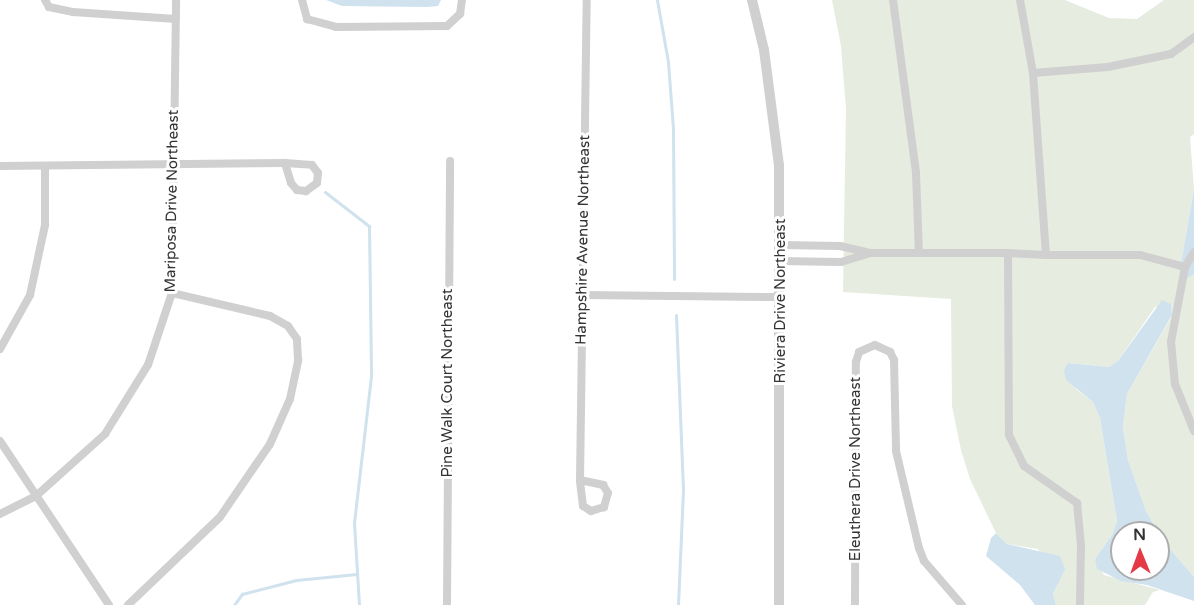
<!DOCTYPE html>
<style>
body{margin:0}
#map{position:relative;width:1194px;height:605px;overflow:hidden;background:#fff;font-family:"Varela Round",sans-serif}
div>[style]{position:absolute}
.green>*{inset:0;background:#e6ecdf}
.water>*{inset:0;background:#cfe2ee}
.stream>*{height:3px;margin:-1.5px;padding:0 1.5px;transform-origin:1.5px;border-radius:1.5px;background:#cfe2ee}
.minor>*{height:8px;margin:-4px;padding:0 4px;transform-origin:4px;border-radius:4px;background:#d0d0d0}
.tertiary>*{height:10px;margin:-5px;padding:0 5px;transform-origin:5px;border-radius:5px;background:#d0d0d0}
span{translate:-50% -50%;white-space:nowrap;text-align:center;line-height:1.15;-webkit-text-stroke:6px #fff;paint-order:stroke}
.street-label{font-size:15px;color:#333}
.north{position:absolute;left:1110px;top:521px;width:60px;height:60px;box-sizing:border-box;background:#fff;border:2px solid #adadad;border-radius:50%;rotate:359deg;font-size:16px;font-weight:700;line-height:24px;text-align:center;color:#333}
.north::after{content:'';display:block;margin:auto;width:21px;height:27px;background:#e63946;clip-path:polygon(50% 0,100% 100%,50% 72%,0 100%)}
</style>
<div id="map">
<div class="green">
<i style="clip-path:polygon(832px 0,1065px 0,1109px 18px,1137px 19px,1164px 0,1194px 0,1194px 134px,1190px 137px,1194px 189px,1180px 269px,1187px 277px,1194px 274px,1194px 577px,1164px 542px,1146px 511px,1128px 460px,1123px 427px,1127px 394px,1172px 316px,1171px 304px,1155px 307px,1118px 361px,1109px 367px,1069px 363px,1076px 389px,1093px 402px,1100px 418px,1117px 521px,1112px 535px,1095px 559px,1104px 575px,1160px 590px,1153px 592px,1145px 605px,1056px 605px,1053px 594px,1058px 584px,1038px 549px,1007px 544px,996px 533px,970px 479px,961px 450px,952px 406px,951px 299px,843px 292px,846px 109px,841px 46px)"></i>
</div>
<div class="water">
<i style="clip-path:polygon(326px 0,441px 0,438px 6px,427px 7px,342px 6px)"></i>
<i style="clip-path:polygon(1194px 189px,1194px 274px,1187px 278px,1180px 269px)"></i>
<i style="clip-path:polygon(evenodd,1162px 300px,1171px 304px,1172px 315px,1127px 394px,1123px 427px,1128px 460px,1146px 511px,1164px 542px,1194px 577px,1194px 601px,1147px 585px,1121px 581px,1097px 569px,1095px 559px,1112px 535px,1117px 521px,1100px 418px,1093px 402px,1066px 380px,1064px 370px,1068px 363px,1109px 367px,1118px 361px,1162px 300px,1122px 533px,1158px 533px,1158px 569px,1122px 569px,1122px 533px)"></i>
<i style="clip-path:polygon(996px 533px,1007px 544px,1060px 556px,1065px 569px,1053px 594px,1056px 605px,1035px 605px,1020px 585px,986px 556px,991px 538px)"></i>
</div>
<div class="stream">
<i style="left:657px;top:0;width:63px;rotate:79.9deg"></i>
<i style="left:668px;top:62px;width:67px;rotate:85.7deg"></i>
<i style="left:673px;top:129px;width:150px;rotate:89.6deg"></i>
<i style="left:325px;top:192px;width:56px;rotate:37.7deg"></i>
<i style="left:369px;top:226px;width:150px;rotate:89.2deg"></i>
<i style="left:371px;top:376px;width:148px;rotate:96.6deg"></i>
<i style="left:354px;top:523px;width:82px;rotate:86.5deg"></i>
<i style="left:676px;top:315px;width:175px;rotate:87.7deg"></i>
<i style="left:683px;top:490px;width:115px;rotate:92.5deg"></i>
<i style="left:234px;top:605px;width:14px;rotate:-54deg"></i>
<i style="left:242px;top:594px;width:56px;rotate:-14.5deg"></i>
<i style="left:296px;top:580px;width:61px;rotate:-5.6deg"></i>
</div>
<div class="minor">
<i style="left:45px;top:0;width:8px;rotate:60deg"></i>
<i style="left:49px;top:7px;width:25px;rotate:12deg"></i>
<i style="left:73px;top:12px;width:103px;rotate:3.9deg"></i>
<i style="left:302px;top:0;width:20px;rotate:75deg"></i>
<i style="left:307px;top:19px;width:30px;rotate:15deg"></i>
<i style="left:336px;top:27px;width:111px;rotate:-0.5deg"></i>
<i style="left:447px;top:26px;width:18px;rotate:-43deg"></i>
<i style="left:460px;top:14px;width:14px;rotate:-82deg"></i>
<i style="left:893px;top:0;width:175px;rotate:82.4deg"></i>
<i style="left:916px;top:173px;width:80px;rotate:87.9deg"></i>
<i style="left:1033px;top:73px;width:75px;rotate:-4.6deg"></i>
<i style="left:1108px;top:67px;width:64px;rotate:-11.7deg"></i>
<i style="left:1171px;top:54px;width:29px;rotate:-36deg"></i>
<i style="left:285px;top:163px;width:27px;rotate:4deg"></i>
<i style="left:312px;top:165px;width:10px;rotate:53deg"></i>
<i style="left:318px;top:173px;width:10px;rotate:96deg"></i>
<i style="left:317px;top:183px;width:14px;rotate:144deg"></i>
<i style="left:306px;top:191px;width:9px;rotate:-174deg"></i>
<i style="left:297px;top:190px;width:9px;rotate:-131deg"></i>
<i style="left:291px;top:183px;width:21px;rotate:-107deg"></i>
<i style="left:0;top:166px;width:285px;rotate:-0.6deg"></i>
<i style="left:781px;top:245px;width:59px;rotate:1deg"></i>
<i style="left:840px;top:246px;width:32px;rotate:13deg"></i>
<i style="left:871px;top:253px;width:137px"></i>
<i style="left:1008px;top:253px;width:182px;rotate:89.7deg"></i>
<i style="left:1009px;top:435px;width:34px;rotate:64deg"></i>
<i style="left:1024px;top:466px;width:65px;rotate:34.9deg"></i>
<i style="left:1077px;top:503px;width:42px;rotate:84.6deg"></i>
<i style="left:1081px;top:545px;width:60px;rotate:91deg"></i>
<i style="left:1008px;top:253px;width:38px;rotate:3deg"></i>
<i style="left:1046px;top:255px;width:182px;rotate:-94.1deg"></i>
<i style="left:1033px;top:73px;width:74px;rotate:-100.1deg"></i>
<i style="left:1046px;top:255px;width:94px"></i>
<i style="left:1140px;top:255px;width:47px;rotate:14.9deg"></i>
<i style="left:1185px;top:267px;width:17px;rotate:-59deg"></i>
<i style="left:780px;top:261px;width:61px;rotate:0.9deg"></i>
<i style="left:841px;top:262px;width:30px;rotate:-17deg"></i>
<i style="left:1185px;top:267px;width:76px;rotate:100.6deg"></i>
<i style="left:1171px;top:342px;width:42px;rotate:84.6deg"></i>
<i style="left:1175px;top:384px;width:51px;rotate:68deg"></i>
<i style="left:581px;top:295px;width:199px;rotate:0.6deg"></i>
<i style="left:0;top:349px;width:62px;rotate:-60.9deg"></i>
<i style="left:30px;top:295px;width:72px;rotate:-77.9deg"></i>
<i style="left:45px;top:225px;width:59px;rotate:-90deg"></i>
<i style="left:0;top:441px;width:197px;rotate:56.4deg"></i>
<i style="left:580px;top:480px;width:480px;rotate:-89.2deg"></i>
<i style="left:580px;top:480px;width:24px;rotate:12deg"></i>
<i style="left:603px;top:485px;width:9px;rotate:58deg"></i>
<i style="left:608px;top:493px;width:15px;rotate:106deg"></i>
<i style="left:604px;top:507px;width:14px;rotate:163deg"></i>
<i style="left:591px;top:511px;width:9px;rotate:-148deg"></i>
<i style="left:583px;top:506px;width:26px;rotate:-97deg"></i>
<i style="left:0;top:514px;width:40px;rotate:-26.6deg"></i>
<i style="left:36px;top:496px;width:93px;rotate:-41.9deg"></i>
<i style="left:105px;top:434px;width:81px;rotate:-58.1deg"></i>
<i style="left:148px;top:365px;width:76px;rotate:-71.6deg"></i>
<i style="left:172px;top:293px;width:293px;rotate:-89.2deg"></i>
<i style="left:128px;top:605px;width:127px;rotate:-43.7deg"></i>
<i style="left:220px;top:517px;width:88px;rotate:-55.6deg"></i>
<i style="left:270px;top:444px;width:49px;rotate:-66deg"></i>
<i style="left:290px;top:399px;width:40px;rotate:-78deg"></i>
<i style="left:298px;top:360px;width:21px;rotate:-93deg"></i>
<i style="left:297px;top:339px;width:16px;rotate:-125deg"></i>
<i style="left:288px;top:326px;width:21px;rotate:-151deg"></i>
<i style="left:270px;top:316px;width:101px;rotate:-166.8deg"></i>
<i style="left:447px;top:605px;width:444px;rotate:-89.6deg"></i>
<i style="left:855px;top:605px;width:243px;rotate:-89.8deg"></i>
<i style="left:856px;top:362px;width:10px;rotate:-73deg"></i>
<i style="left:859px;top:352px;width:17px;rotate:-24deg"></i>
<i style="left:875px;top:345px;width:17px;rotate:25deg"></i>
<i style="left:890px;top:352px;width:9px;rotate:63deg"></i>
<i style="left:894px;top:360px;width:91px;rotate:88.7deg"></i>
<i style="left:896px;top:451px;width:100px;rotate:76.7deg"></i>
<i style="left:919px;top:548px;width:14px;rotate:69deg"></i>
<i style="left:924px;top:561px;width:58px;rotate:49.2deg"></i>
</div>
<div class="tertiary">
<i style="left:752px;top:0;width:51px;rotate:76.5deg"></i>
<i style="left:764px;top:50px;width:116px;rotate:82.6deg"></i>
<i style="left:779px;top:165px;width:440px;rotate:90deg"></i>
</div>
<div class="street-label">
<span style="left:172px;top:201px;rotate:-89deg">Mariposa Drive Northeast</span>
<span style="left:583px;top:240px;rotate:-89deg">Hampshire Avenue Northeast</span>
<span style="left:781px;top:301px;rotate:-90deg">Riviera Drive Northeast</span>
<span style="left:448px;top:383px;rotate:-90deg">Pine Walk Court Northeast</span>
<span style="left:856px;top:469px;rotate:-90deg">Eleuthera Drive Northeast</span>
</div>
<div class="north">N</div>
</div>
